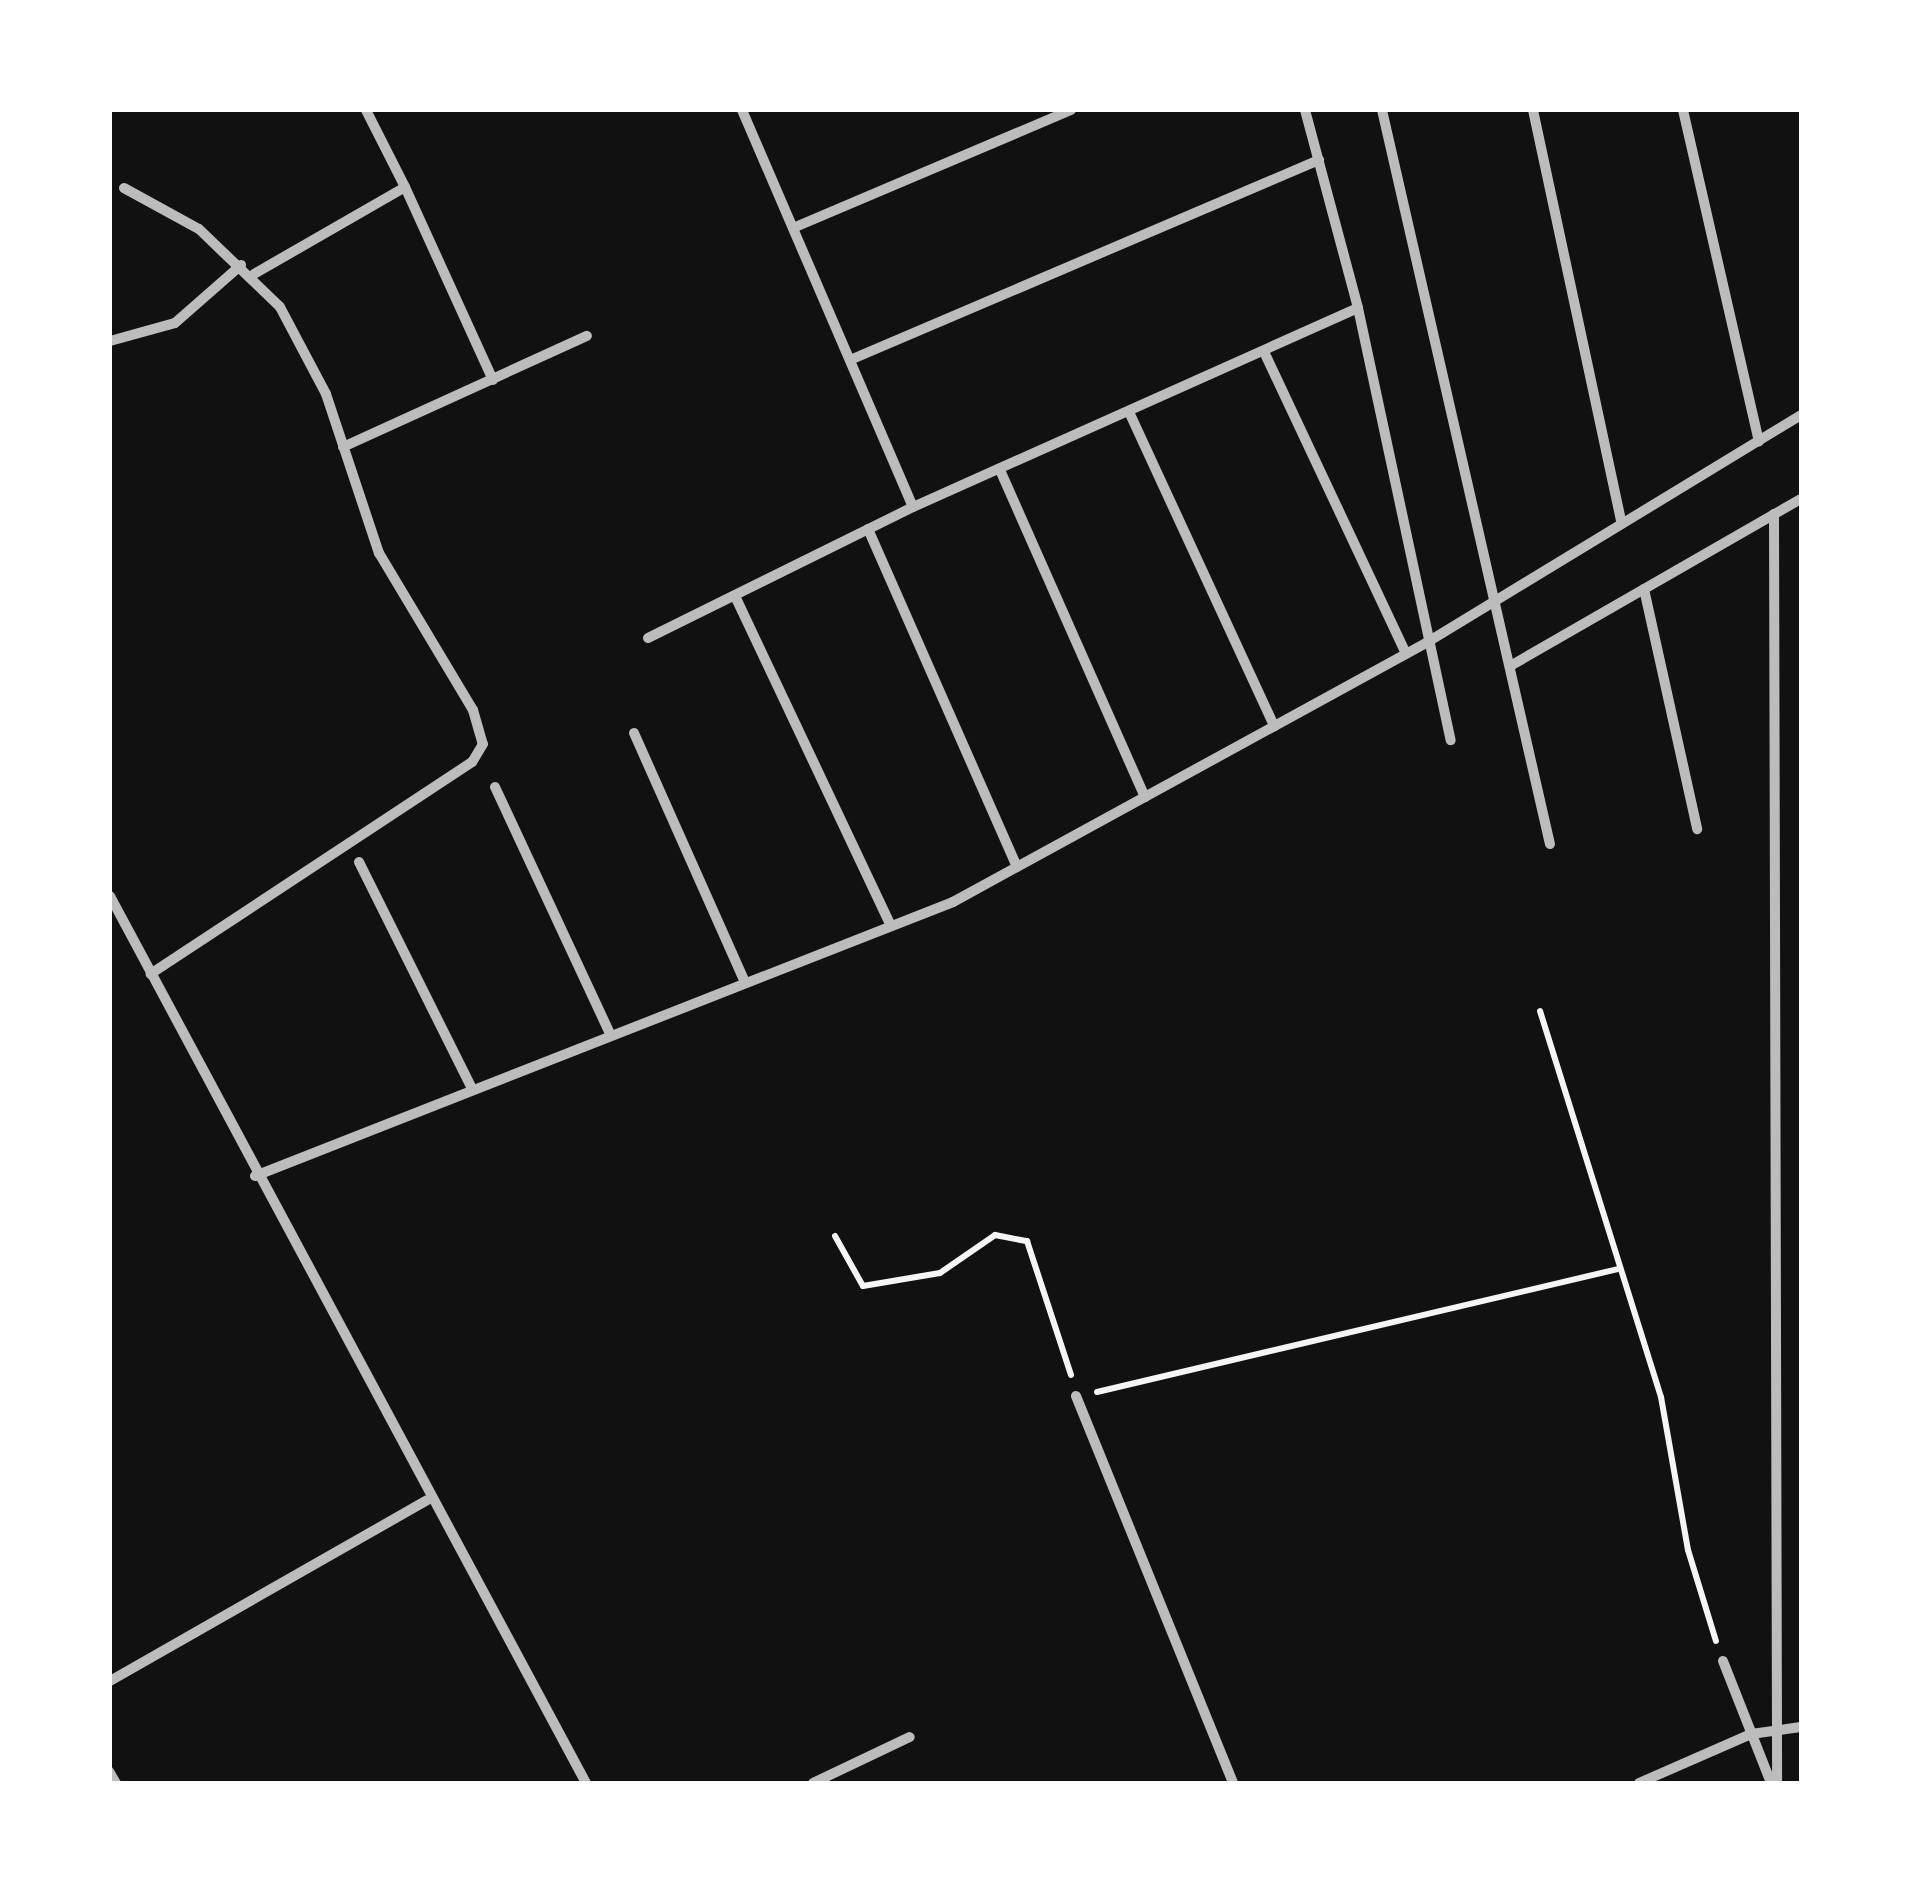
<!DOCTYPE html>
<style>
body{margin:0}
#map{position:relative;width:1911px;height:1893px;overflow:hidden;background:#111;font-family:"Nunito Sans",sans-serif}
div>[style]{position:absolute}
.path>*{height:6px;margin:-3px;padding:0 3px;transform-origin:3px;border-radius:3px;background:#f5f5f5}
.service>*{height:8px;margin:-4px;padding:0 4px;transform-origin:4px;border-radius:4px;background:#bcbcbc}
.minor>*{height:10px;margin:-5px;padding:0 5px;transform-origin:5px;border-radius:5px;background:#bcbcbc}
span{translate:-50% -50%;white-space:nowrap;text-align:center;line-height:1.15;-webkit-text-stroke:8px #fff;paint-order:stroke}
.frame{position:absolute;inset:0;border:112px solid #fff;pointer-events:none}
</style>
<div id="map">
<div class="path">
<i style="left:1540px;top:1011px;width:405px;rotate:72.6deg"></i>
<i style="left:1661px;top:1397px;width:155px;rotate:80deg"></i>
<i style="left:1688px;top:1550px;width:95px;rotate:72.9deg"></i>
<i style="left:835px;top:1236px;width:57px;rotate:60.8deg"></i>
<i style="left:863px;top:1286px;width:78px;rotate:-9.6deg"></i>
<i style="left:940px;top:1273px;width:67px;rotate:-34.6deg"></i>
<i style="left:995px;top:1235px;width:33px;rotate:11deg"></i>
<i style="left:1027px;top:1241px;width:141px;rotate:71.8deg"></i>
<i style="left:1097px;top:1392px;width:535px;rotate:-13.28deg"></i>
</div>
<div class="service">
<i style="left:110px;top:1771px;width:14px;rotate:60deg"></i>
</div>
<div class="minor">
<i style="left:742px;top:110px;width:432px;rotate:66.7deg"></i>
<i style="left:1305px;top:110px;width:205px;rotate:75deg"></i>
<i style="left:1358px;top:308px;width:442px;rotate:77.9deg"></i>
<i style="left:1382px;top:110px;width:753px;rotate:77.11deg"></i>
<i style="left:1533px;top:110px;width:423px;rotate:77.9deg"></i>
<i style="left:1683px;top:110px;width:340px;rotate:77.1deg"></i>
<i style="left:405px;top:187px;width:212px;rotate:65.5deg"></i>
<i style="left:124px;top:188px;width:85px;rotate:28.7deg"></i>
<i style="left:199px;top:229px;width:112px;rotate:43.9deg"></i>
<i style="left:280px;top:307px;width:98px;rotate:62.1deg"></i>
<i style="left:326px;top:394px;width:168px;rotate:71.6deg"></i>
<i style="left:379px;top:553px;width:183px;rotate:59.1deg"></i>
<i style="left:473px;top:710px;width:35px;rotate:74deg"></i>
<i style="left:483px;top:744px;width:21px;rotate:121deg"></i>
<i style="left:472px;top:762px;width:385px;rotate:146.6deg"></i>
<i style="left:793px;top:228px;width:302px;rotate:-23deg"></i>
<i style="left:254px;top:274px;width:174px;rotate:-29.9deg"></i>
<i style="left:405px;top:187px;width:86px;rotate:-116.9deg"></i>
<i style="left:110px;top:341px;width:67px;rotate:-15.5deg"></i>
<i style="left:175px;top:323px;width:88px;rotate:-41.3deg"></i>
<i style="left:1266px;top:356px;width:328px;rotate:64.8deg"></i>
<i style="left:850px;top:360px;width:510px;rotate:-23.1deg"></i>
<i style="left:1130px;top:414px;width:344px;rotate:65.2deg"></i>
<i style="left:343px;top:447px;width:268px;rotate:-24.5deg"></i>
<i style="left:1000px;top:470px;width:358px;rotate:66.1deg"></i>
<i style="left:1774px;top:514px;width:1269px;rotate:89.86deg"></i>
<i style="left:868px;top:529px;width:369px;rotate:66.2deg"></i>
<i style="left:1644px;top:589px;width:246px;rotate:77.5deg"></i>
<i style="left:735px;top:596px;width:365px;rotate:64.7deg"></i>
<i style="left:648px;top:638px;width:296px;rotate:-26.3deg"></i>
<i style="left:913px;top:507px;width:487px;rotate:-24.1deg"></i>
<i style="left:1512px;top:665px;width:333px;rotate:-29.9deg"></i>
<i style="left:634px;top:733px;width:273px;rotate:66deg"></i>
<i style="left:495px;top:787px;width:272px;rotate:65deg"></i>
<i style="left:359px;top:862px;width:254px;rotate:63.5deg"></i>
<i style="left:110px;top:896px;width:1007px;rotate:61.78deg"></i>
<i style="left:255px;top:1176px;width:750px;rotate:-21.43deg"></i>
<i style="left:953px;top:902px;width:539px;rotate:-28.7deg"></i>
<i style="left:1426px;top:643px;width:439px;rotate:-31.3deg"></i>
<i style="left:1076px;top:1396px;width:418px;rotate:67.9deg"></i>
<i style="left:1723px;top:1661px;width:131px;rotate:68.5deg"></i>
<i style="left:110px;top:1681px;width:365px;rotate:-29.7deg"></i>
<i style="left:813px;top:1783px;width:107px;rotate:-25.4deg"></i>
<i style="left:1639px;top:1783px;width:122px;rotate:-23.6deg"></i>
<i style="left:1751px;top:1734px;width:50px;rotate:-8deg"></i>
</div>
<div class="frame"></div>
</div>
